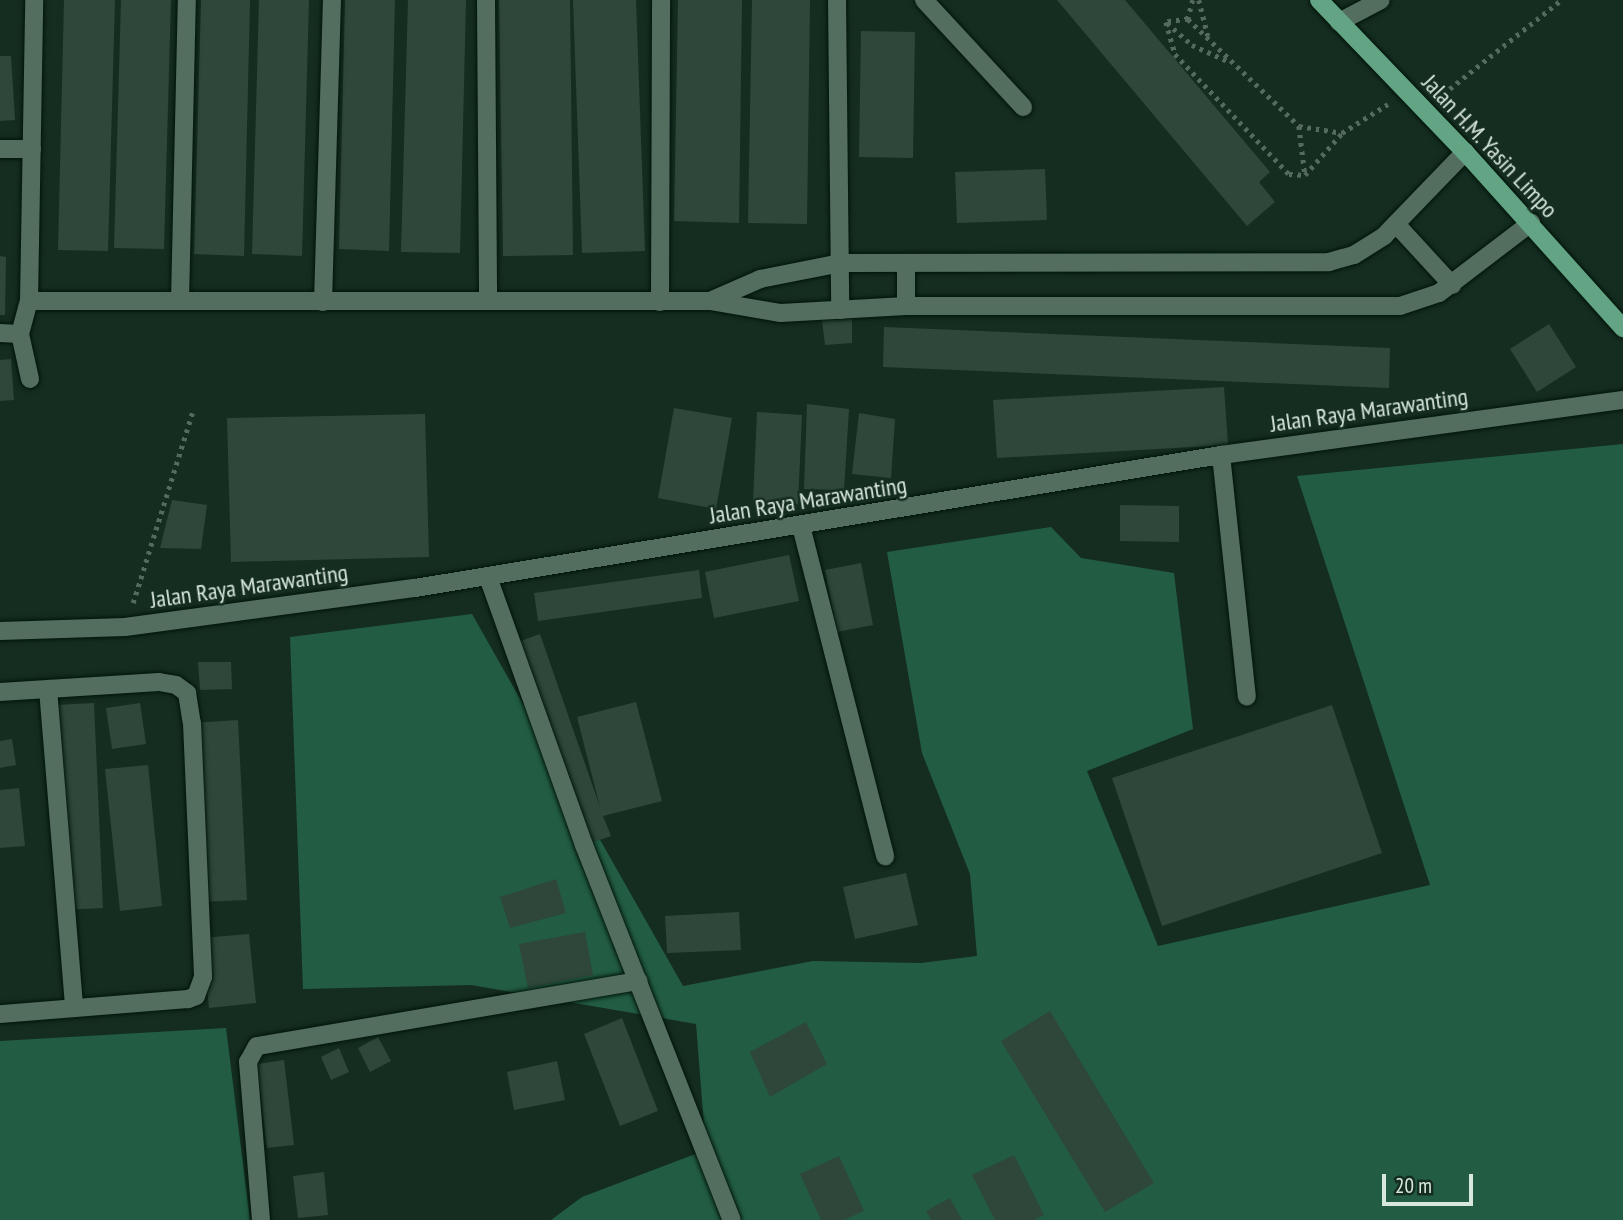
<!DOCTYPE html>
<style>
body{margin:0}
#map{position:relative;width:1623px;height:1220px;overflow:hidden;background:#152d21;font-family:"PT Sans Narrow",sans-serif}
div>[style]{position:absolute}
.green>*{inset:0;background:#225d43}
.building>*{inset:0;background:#2e473a}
.path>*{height:4.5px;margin-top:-2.25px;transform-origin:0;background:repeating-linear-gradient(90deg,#556a5f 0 3.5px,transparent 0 8.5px)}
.roads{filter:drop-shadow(0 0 2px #00150a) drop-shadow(0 0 2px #00150a)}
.minor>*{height:18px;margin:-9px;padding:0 9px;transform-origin:9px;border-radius:9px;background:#536d5f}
.major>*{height:18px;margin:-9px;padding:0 9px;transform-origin:9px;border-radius:9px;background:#62a483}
span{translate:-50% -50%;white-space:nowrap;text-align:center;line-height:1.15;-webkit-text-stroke:5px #152d21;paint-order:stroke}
.street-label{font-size:24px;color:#d9e8df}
.scale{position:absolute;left:1382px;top:1174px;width:91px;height:32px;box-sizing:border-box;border:4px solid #d9e8df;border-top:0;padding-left:9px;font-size:21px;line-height:24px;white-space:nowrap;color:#d9e8df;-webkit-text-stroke:5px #152d21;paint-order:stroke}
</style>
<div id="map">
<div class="green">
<i style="clip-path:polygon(1623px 444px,1623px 1220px,551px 1220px,582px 1197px,706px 1150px,696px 1024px,471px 985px,303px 989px,290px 637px,472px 614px,683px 986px,813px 961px,921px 963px,977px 956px,970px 874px,922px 753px,887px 552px,1051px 527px,1081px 558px,1174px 573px,1193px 729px,1087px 771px,1158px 946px,1430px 885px,1297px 476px)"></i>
<i style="clip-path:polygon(226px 1028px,250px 1220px,0 1220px,0 1041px)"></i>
</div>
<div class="building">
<i style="clip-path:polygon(64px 0,115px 0,108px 251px,58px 250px)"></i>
<i style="clip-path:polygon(121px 0,171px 0,164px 249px,114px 248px)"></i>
<i style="clip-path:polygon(201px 0,250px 0,244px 256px,194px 254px)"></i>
<i style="clip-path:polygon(259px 0,309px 0,302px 256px,252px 254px)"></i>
<i style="clip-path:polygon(345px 0,395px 0,389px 251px,339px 249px)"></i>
<i style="clip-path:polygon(408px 0,466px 0,460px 253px,401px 252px)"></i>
<i style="clip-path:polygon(499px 0,570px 0,573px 255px,503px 256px)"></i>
<i style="clip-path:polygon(573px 0,636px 0,645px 251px,582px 253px)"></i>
<i style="clip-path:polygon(678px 0,742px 0,739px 223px,674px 221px)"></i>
<i style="clip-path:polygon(752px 0,810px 0,807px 224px,748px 223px)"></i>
<i style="clip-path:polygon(1057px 0,1125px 0,1270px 172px,1259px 182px,1275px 202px,1247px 226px)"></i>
<i style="clip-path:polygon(861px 31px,915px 32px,913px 158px,859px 157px)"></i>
<i style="clip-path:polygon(0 56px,11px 56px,15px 120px,0 121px)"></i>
<i style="clip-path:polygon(1045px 169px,1047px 220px,957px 223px,955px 172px)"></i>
<i style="clip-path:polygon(0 256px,6px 257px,5px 315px,0 315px)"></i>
<i style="clip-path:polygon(852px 319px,852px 343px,825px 345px,822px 320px)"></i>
<i style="clip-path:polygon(1549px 324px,1576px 367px,1537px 392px,1510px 349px)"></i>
<i style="clip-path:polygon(884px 327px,1390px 348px,1389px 388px,883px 367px)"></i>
<i style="clip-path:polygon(11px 359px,14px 400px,0 401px,0 360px)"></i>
<i style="clip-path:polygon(1224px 387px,1228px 445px,997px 458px,993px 400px)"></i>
<i style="clip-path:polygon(807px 404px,849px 409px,844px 490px,804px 489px)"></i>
<i style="clip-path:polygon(674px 408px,732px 418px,716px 509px,658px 498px)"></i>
<i style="clip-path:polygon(757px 412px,802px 415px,798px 504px,753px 501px)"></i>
<i style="clip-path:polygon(859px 413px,895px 419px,891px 478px,852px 474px)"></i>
<i style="clip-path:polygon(425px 414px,429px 557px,231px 562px,227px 418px)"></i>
<i style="clip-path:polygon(172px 500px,207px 505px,201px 549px,160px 548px)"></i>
<i style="clip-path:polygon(1120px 505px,1179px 506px,1179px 542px,1120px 541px)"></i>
<i style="clip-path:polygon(789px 555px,799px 601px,714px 618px,705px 572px)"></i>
<i style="clip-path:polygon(861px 563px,873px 625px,837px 632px,825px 570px)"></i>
<i style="clip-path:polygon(699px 570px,702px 598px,538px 621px,534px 593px)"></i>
<i style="clip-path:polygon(540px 634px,600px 807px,577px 717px,636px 702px,662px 801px,603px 816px,611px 836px,585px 845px,515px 643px)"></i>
<i style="clip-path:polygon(198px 662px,231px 662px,232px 689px,200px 690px)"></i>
<i style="clip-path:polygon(94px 703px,103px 908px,64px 910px,55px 705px)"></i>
<i style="clip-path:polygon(140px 703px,146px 744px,112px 749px,106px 708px)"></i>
<i style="clip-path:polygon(1332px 705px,1382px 853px,1162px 926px,1112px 778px)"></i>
<i style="clip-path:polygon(238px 720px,247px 900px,201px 902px,193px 723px)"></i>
<i style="clip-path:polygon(12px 739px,16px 765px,0 768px,0 741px)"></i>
<i style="clip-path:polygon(148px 765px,162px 906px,120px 911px,105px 769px)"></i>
<i style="clip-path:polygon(19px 788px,25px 846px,0 848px,0 790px)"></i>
<i style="clip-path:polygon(906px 873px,918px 925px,855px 939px,843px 887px)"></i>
<i style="clip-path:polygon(556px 879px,566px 913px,510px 928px,500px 897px)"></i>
<i style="clip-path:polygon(739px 912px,741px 950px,667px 953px,665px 916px)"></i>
<i style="clip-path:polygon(585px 932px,593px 975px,528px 988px,519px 944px)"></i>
<i style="clip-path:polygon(249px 934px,256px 1003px,209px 1008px,202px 938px)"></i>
<i style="clip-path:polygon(1050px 1011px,1154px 1183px,1105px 1212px,1001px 1041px)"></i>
<i style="clip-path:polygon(622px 1018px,658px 1111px,620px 1126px,584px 1034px)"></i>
<i style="clip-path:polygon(806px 1022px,827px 1064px,770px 1097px,750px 1052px)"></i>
<i style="clip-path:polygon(378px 1037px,391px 1061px,370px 1072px,358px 1048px)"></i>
<i style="clip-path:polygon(339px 1048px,349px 1072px,331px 1080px,321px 1057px)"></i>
<i style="clip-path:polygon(284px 1060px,294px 1145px,267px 1148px,257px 1064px)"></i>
<i style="clip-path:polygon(557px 1061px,565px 1100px,514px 1110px,507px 1072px)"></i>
<i style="clip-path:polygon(1014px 1155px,1044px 1215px,1034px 1220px,995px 1220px,972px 1175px)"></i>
<i style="clip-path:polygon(839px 1156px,864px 1211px,844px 1220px,821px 1220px,800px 1174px)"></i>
<i style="clip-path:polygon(324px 1172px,328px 1215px,298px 1218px,293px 1176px)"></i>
<i style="clip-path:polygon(950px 1198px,962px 1220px,931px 1220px,926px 1211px)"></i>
</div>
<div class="path">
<i style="left:1193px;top:0;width:20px;rotate:105deg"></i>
<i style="left:1188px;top:19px;width:22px;rotate:172deg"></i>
<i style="left:1166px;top:22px;width:33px;rotate:74deg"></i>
<i style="left:1175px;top:54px;width:166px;rotate:46.5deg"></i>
<i style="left:1289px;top:174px;width:16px;rotate:4deg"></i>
<i style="left:1305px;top:175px;width:56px;rotate:-48.6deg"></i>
<i style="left:1342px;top:133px;width:54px;rotate:-32.2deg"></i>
<i style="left:1199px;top:0;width:37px;rotate:76deg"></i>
<i style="left:1188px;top:19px;width:154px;rotate:43.9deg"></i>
<i style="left:1299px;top:126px;width:44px;rotate:9.2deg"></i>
<i style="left:1167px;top:23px;width:33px;rotate:41deg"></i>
<i style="left:1192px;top:45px;width:42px;rotate:24.1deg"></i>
<i style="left:1443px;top:94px;width:151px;rotate:-38.5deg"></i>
<i style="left:1299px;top:126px;width:48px;rotate:82.9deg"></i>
<i style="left:133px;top:603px;width:199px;rotate:-72.7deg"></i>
</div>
<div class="roads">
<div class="minor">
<i style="left:486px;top:0;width:299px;rotate:89.6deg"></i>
<i style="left:837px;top:0;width:310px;rotate:89.4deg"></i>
<i style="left:924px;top:0;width:146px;rotate:47.2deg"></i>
<i style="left:1339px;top:22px;width:47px;rotate:-27.6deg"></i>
<i style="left:0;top:149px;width:32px"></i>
<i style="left:1396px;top:224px;width:83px;rotate:47.4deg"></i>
<i style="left:906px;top:263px;width:43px;rotate:90deg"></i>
<i style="left:29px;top:301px;width:681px"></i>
<i style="left:710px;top:301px;width:72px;rotate:9.6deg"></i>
<i style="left:781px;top:313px;width:125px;rotate:-3.2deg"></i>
<i style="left:906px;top:306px;width:494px"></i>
<i style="left:1400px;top:306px;width:41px;rotate:-18.4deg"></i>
<i style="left:1439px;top:293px;width:116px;rotate:-37.3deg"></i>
<i style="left:180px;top:301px;width:301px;rotate:-88.7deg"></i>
<i style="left:710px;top:301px;width:55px;rotate:-23.7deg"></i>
<i style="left:760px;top:279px;width:83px;rotate:-11.2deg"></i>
<i style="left:841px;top:263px;width:488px;rotate:-0.1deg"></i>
<i style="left:1329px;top:262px;width:26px;rotate:-16deg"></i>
<i style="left:1354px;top:255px;width:36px;rotate:-32deg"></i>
<i style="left:1384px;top:236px;width:117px;rotate:-46deg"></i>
<i style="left:323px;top:302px;width:302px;rotate:-88.3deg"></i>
<i style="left:660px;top:302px;width:302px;rotate:-89.8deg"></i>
<i style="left:0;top:333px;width:20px;rotate:3deg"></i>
<i style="left:30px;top:379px;width:46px;rotate:-102.5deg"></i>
<i style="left:20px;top:334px;width:34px;rotate:-75deg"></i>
<i style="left:29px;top:301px;width:301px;rotate:-89deg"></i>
<i style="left:1221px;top:455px;width:243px;rotate:83.9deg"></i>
<i style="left:801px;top:526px;width:341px;rotate:75.7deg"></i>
<i style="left:488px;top:577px;width:285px;rotate:70.3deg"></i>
<i style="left:584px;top:845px;width:403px;rotate:68.5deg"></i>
<i style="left:0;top:631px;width:125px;rotate:-1.8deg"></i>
<i style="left:125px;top:627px;width:293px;rotate:-7.7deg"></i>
<i style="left:415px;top:588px;width:817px;rotate:-9.37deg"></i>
<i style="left:1221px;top:455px;width:406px;rotate:-7.8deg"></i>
<i style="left:48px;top:689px;width:320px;rotate:85.3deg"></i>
<i style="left:0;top:692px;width:159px;rotate:-3.6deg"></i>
<i style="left:159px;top:682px;width:17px;rotate:10deg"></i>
<i style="left:176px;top:685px;width:14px;rotate:36deg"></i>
<i style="left:187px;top:693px;width:30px;rotate:81deg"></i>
<i style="left:192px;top:723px;width:254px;rotate:87.5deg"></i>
<i style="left:203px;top:977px;width:20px;rotate:110deg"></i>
<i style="left:196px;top:996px;width:9px;rotate:159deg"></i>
<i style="left:188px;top:999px;width:189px;rotate:175.4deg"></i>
<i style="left:261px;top:1220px;width:159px;rotate:-94.7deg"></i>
<i style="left:248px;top:1062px;width:18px;rotate:-61deg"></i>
<i style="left:257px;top:1046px;width:387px;rotate:-9.7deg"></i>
</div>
<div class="major">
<i style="left:1319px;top:0;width:211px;rotate:46.2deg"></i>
<i style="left:1465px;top:152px;width:237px;rotate:48.1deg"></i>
</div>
</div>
<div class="street-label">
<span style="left:1490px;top:146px;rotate:47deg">Jalan H.M. Yasin Limpo</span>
<span style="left:1369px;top:410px;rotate:-8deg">Jalan Raya Marawanting</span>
<span style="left:808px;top:500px;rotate:-9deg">Jalan Raya Marawanting</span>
<span style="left:249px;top:586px;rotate:-8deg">Jalan Raya Marawanting</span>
</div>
<div class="scale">20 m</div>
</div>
